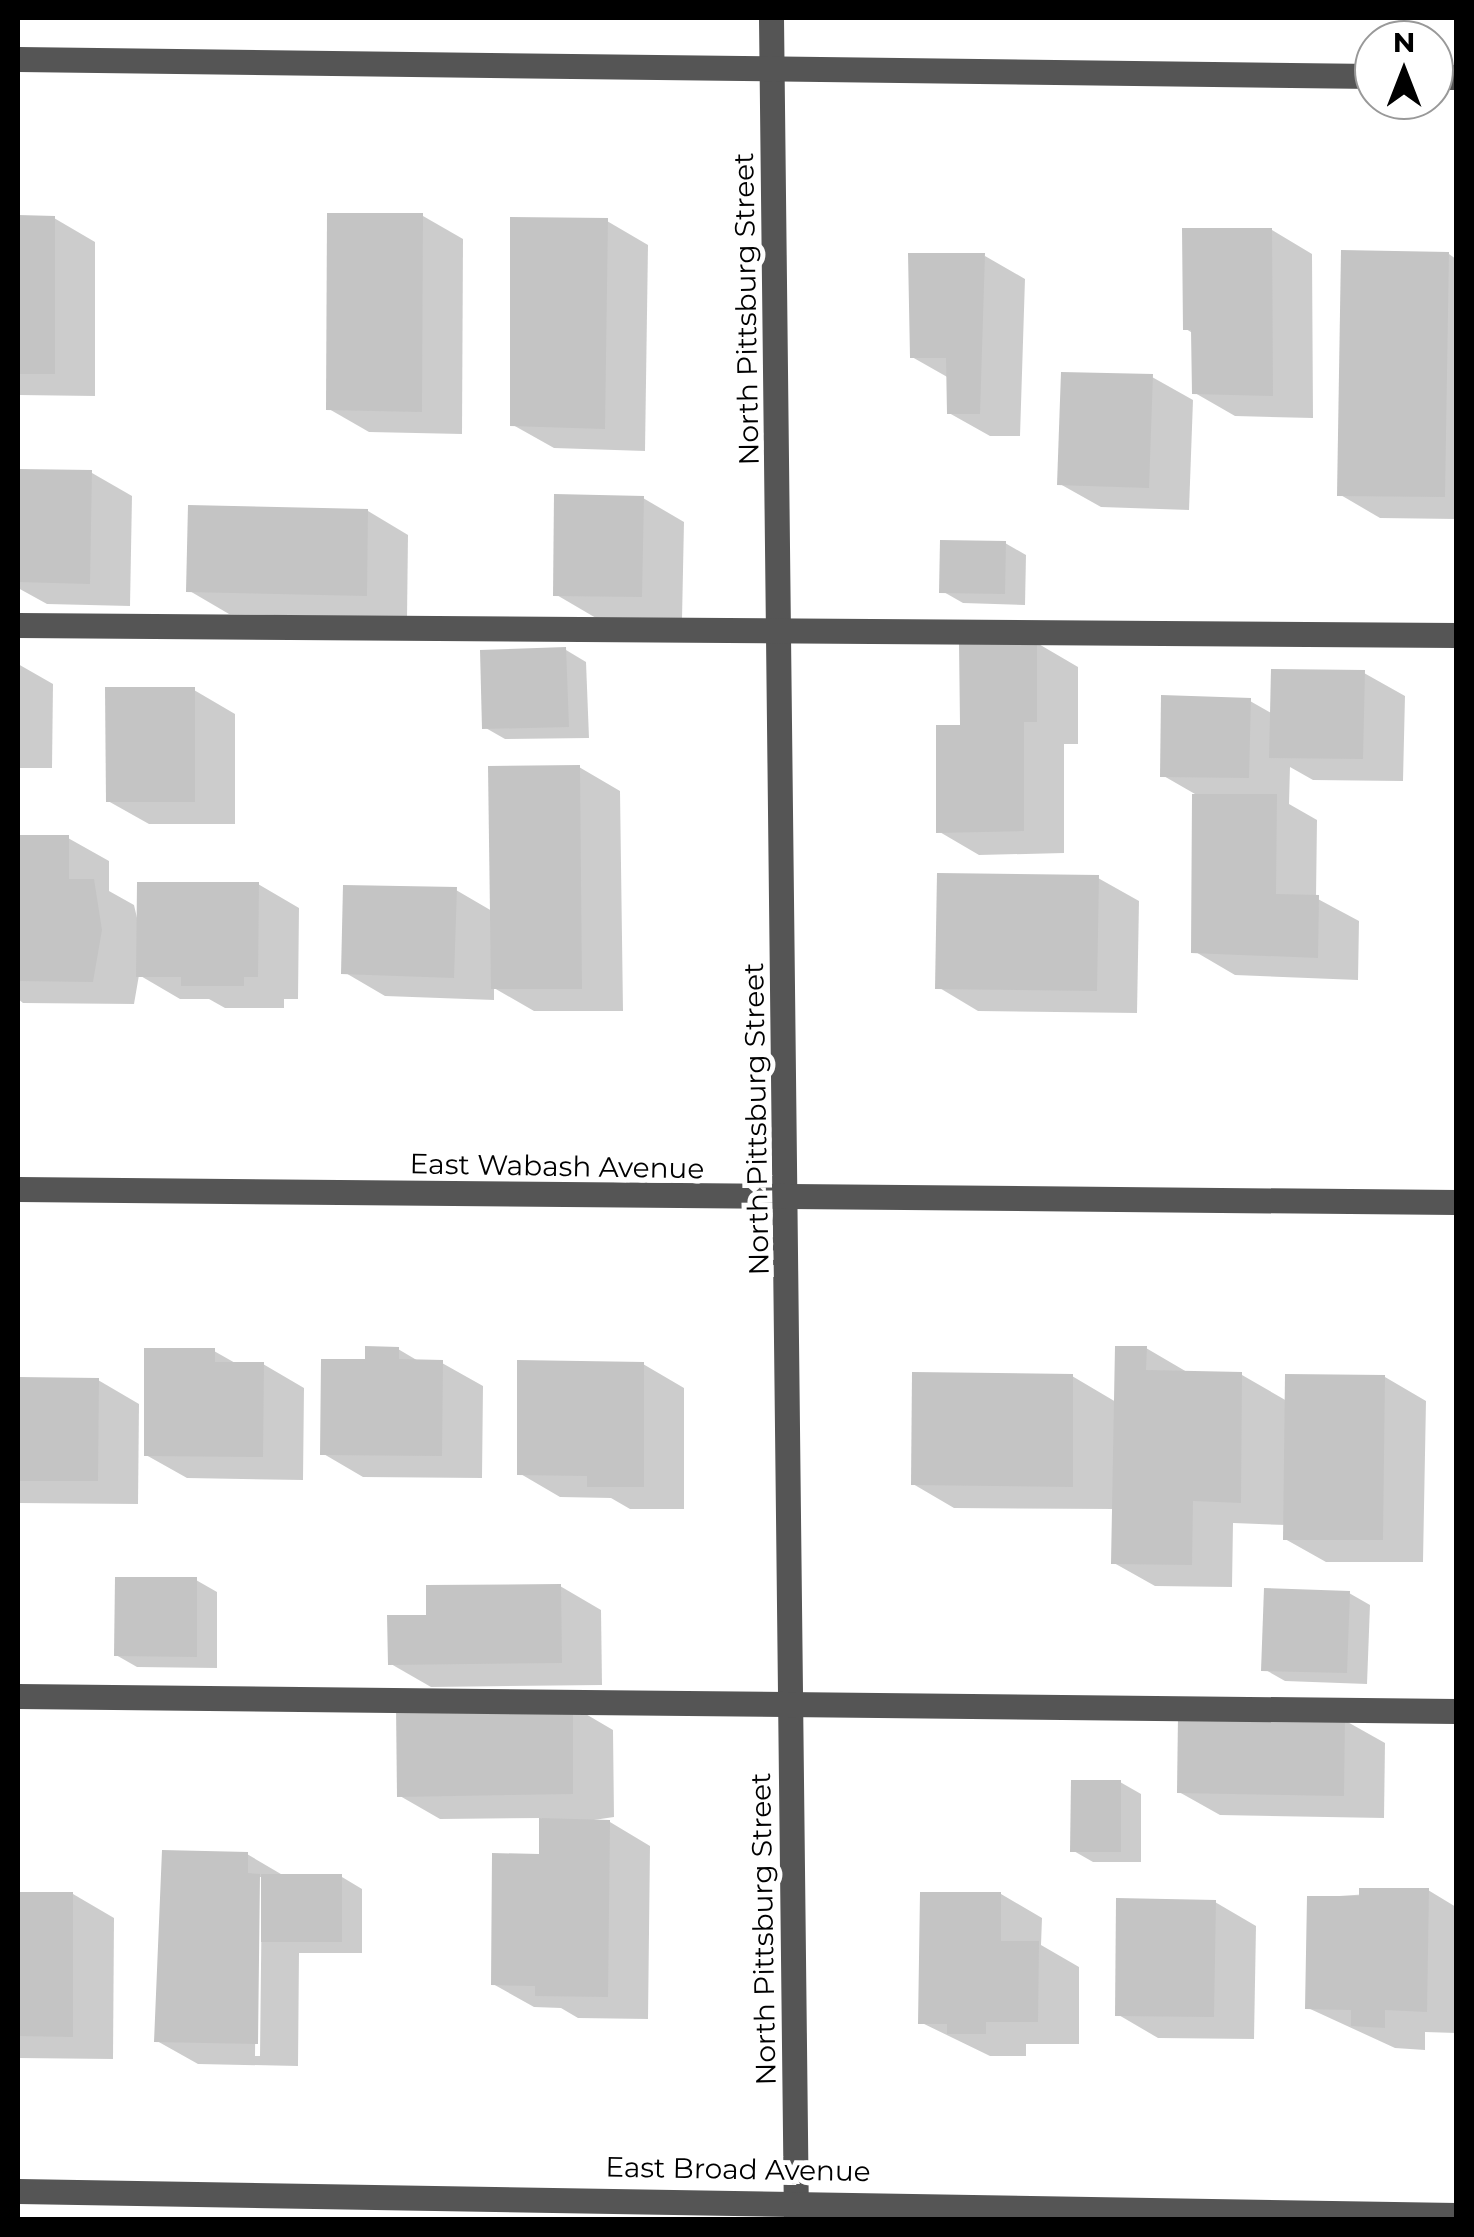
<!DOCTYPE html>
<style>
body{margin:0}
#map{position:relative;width:1474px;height:2237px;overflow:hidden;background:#fff;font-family:Montserrat,sans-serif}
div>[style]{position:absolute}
.shadow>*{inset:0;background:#0003}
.building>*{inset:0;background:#c4c4c4}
.minor>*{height:25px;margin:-12.5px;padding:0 12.5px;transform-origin:12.5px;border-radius:12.5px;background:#555}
span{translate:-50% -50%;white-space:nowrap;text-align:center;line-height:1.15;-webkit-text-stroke:10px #fff;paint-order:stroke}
.street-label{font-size:28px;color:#000}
.frame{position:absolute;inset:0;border:20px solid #000;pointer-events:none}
.north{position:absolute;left:1354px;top:20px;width:100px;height:100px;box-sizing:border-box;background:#fff;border:2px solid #999;border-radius:50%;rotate:0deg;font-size:28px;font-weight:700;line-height:40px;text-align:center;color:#000}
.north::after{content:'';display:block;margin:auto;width:35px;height:45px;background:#000;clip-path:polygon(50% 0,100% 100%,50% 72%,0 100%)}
</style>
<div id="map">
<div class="shadow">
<i style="clip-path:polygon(423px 216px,463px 239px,462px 434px,369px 432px,329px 409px)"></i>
<i style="clip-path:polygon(18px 218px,54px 218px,95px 242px,95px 396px,18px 395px)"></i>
<i style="clip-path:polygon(607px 221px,648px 245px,645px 451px,554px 448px,513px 425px)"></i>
<i style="clip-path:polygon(1272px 230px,1312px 254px,1313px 418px,1235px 416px,1195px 393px,1194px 334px,1186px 329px)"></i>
<i style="clip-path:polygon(1449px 254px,1456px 259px,1456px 519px,1380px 518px,1339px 494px)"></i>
<i style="clip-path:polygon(985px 256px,1025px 279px,1020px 436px,990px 436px,949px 413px,949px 378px,912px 357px)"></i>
<i style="clip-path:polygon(1152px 377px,1193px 400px,1189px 510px,1101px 507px,1060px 484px)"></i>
<i style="clip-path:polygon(18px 472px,92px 473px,132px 496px,130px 606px,47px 604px,18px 588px)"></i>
<i style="clip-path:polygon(643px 498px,684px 522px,682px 619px,596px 618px,555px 594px)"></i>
<i style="clip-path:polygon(368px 511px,408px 535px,407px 618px,229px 614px,188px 590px)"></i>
<i style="clip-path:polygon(1005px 543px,1026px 555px,1025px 605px,963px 603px,942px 591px)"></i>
<i style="clip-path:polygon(1037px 643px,1078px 667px,1078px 744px,1064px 744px,1064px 853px,979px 855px,938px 831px,963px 727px)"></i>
<i style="clip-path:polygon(566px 650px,586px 662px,589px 738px,505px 739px,484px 727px)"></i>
<i style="clip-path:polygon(18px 664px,53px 684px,52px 768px,18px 768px)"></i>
<i style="clip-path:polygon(1364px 673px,1405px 696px,1403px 781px,1313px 780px,1290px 767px,1289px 804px,1317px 820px,1316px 898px,1359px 921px,1358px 980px,1235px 975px,1194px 951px,1195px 794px,1162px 775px,1250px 701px,1273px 714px)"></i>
<i style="clip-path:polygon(194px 690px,235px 714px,235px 824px,149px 824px,108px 801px)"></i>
<i style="clip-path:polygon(579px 767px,620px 791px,623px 1011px,534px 1011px,494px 988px,494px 1000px,385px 996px,344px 972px,456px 890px,492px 911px)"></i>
<i style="clip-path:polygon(18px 838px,68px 838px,109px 861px,109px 891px,134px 905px,137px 918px,258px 884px,299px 908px,298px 999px,284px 999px,284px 1008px,225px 1008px,209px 999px,180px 999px,139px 975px,134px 1004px,23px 1003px,18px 999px)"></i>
<i style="clip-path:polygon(1098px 878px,1139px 901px,1137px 1013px,978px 1011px,938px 987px)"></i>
<i style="clip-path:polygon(1146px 1348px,1187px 1372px,1242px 1375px,1287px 1401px,1385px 1377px,1426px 1401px,1423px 1562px,1326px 1562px,1285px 1539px,1286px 1525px,1233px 1523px,1232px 1587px,1155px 1586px,1114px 1563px,1115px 1509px,954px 1508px,913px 1484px,1072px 1376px,1116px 1402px)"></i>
<i style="clip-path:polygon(398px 1349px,420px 1362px,442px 1363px,483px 1386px,482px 1478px,363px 1477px,322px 1453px,367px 1361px)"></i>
<i style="clip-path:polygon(214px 1351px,237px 1364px,263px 1364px,304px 1388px,303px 1480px,187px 1478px,146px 1455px)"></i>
<i style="clip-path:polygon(643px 1364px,684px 1388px,684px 1509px,630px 1509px,611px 1498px,560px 1497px,519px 1473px)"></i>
<i style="clip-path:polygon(18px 1379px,98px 1380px,139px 1404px,138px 1504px,18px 1503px)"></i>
<i style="clip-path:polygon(196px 1580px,217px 1592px,217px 1668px,137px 1667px,116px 1655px)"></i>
<i style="clip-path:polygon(560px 1586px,601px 1610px,602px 1685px,431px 1687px,391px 1664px,428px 1617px)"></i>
<i style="clip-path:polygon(1349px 1593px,1370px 1605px,1367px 1684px,1285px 1681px,1264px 1669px)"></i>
<i style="clip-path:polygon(572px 1706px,613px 1730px,614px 1817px,580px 1822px,610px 1822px,650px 1846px,648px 2019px,578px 2018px,561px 2008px,534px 2007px,493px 1984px,542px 1857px,542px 1818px,440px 1819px,400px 1796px)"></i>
<i style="clip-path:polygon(1344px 1720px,1385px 1743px,1384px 1818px,1220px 1815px,1179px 1792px)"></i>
<i style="clip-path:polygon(1120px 1782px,1141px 1794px,1141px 1862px,1093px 1862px,1072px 1850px)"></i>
<i style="clip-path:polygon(evenodd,247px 1854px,286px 1877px,342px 1877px,362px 1889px,362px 1953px,299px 1953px,298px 2066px,198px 2064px,157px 2041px,247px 1854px,257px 1877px,262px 1877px,260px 2056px,255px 2056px,257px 1877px)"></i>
<i style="clip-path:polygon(1428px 1890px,1456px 1907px,1456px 2033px,1425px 2032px,1425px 2050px,1395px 2048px,1308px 2008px,1310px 1898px)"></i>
<i style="clip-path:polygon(18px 1894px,73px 1894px,114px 1918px,113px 2059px,18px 2058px)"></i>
<i style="clip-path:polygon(1001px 1894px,1042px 1918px,1041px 1945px,1079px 1967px,1079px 2044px,1026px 2044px,1026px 2056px,990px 2056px,920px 2022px)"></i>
<i style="clip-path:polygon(1215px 1902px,1256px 1926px,1254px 2039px,1158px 2038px,1117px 2014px)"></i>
</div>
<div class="building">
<i style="clip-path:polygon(327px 213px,423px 213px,422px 412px,326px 410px)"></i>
<i style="clip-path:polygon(18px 215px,55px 216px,55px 374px,18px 374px)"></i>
<i style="clip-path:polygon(510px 217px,608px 218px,605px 429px,510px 426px)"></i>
<i style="clip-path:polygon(1182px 228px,1272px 228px,1273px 396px,1192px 394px,1191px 330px,1183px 330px)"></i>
<i style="clip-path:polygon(1341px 250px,1449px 252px,1445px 497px,1337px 496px)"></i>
<i style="clip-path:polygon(908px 253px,985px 253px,980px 414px,947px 414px,946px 358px,910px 358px)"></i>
<i style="clip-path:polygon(1061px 372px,1153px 374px,1149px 488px,1057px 485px)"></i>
<i style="clip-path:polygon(18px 469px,92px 470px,90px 584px,18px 582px)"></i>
<i style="clip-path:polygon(554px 494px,644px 496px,642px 597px,553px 596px)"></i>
<i style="clip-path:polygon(188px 505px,368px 509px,367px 596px,186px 592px)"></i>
<i style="clip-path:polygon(940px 540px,1006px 541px,1005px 594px,939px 593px)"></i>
<i style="clip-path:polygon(1037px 641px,1037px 722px,1024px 722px,1024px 831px,936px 833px,936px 725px,960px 725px,959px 642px)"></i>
<i style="clip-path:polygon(566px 647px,569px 727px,482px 729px,480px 650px)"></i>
<i style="clip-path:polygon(1271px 669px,1365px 670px,1363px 759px,1269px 758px)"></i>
<i style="clip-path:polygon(105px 687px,195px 687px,195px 802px,106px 802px)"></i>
<i style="clip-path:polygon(1161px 695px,1251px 698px,1249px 778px,1160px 777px)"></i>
<i style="clip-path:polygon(580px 765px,582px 989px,491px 989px,488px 766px)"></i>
<i style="clip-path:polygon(1192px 794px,1277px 794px,1276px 894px,1319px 895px,1318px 958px,1191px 953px)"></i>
<i style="clip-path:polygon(18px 835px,69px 835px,69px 879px,94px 879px,102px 930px,93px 982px,18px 981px)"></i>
<i style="clip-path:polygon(937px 873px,1099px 875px,1097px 991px,935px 989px)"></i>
<i style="clip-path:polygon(137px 882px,259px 882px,258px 977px,244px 977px,244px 986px,181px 986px,181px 977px,136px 977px)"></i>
<i style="clip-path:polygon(343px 885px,457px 887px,454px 978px,341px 974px)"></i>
<i style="clip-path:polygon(365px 1346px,399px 1347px,399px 1359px,443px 1360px,442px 1456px,320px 1455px,321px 1359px,365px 1359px)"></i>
<i style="clip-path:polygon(1115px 1346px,1147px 1346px,1146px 1370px,1242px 1372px,1241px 1503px,1193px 1501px,1192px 1565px,1111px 1564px)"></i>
<i style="clip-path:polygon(144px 1348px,215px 1348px,215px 1362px,264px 1362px,263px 1457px,144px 1456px)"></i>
<i style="clip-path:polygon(517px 1360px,644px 1362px,644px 1487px,587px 1487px,587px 1476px,517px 1475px)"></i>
<i style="clip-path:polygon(912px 1372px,1073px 1374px,1073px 1487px,911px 1485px)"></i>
<i style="clip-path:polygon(1285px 1374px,1385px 1375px,1383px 1540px,1283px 1540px)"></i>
<i style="clip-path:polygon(18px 1377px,99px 1378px,98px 1481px,18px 1481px)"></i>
<i style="clip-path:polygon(115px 1577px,197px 1577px,197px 1657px,114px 1656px)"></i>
<i style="clip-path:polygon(561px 1584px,562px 1663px,388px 1665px,387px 1615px,426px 1615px,426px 1585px)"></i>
<i style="clip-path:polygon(1264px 1588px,1350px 1591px,1347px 1673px,1261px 1671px)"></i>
<i style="clip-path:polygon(573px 1704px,573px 1794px,397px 1797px,396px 1705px)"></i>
<i style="clip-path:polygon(1178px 1716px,1345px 1717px,1344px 1796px,1177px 1793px)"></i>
<i style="clip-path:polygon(1071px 1780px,1121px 1780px,1121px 1852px,1070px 1852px)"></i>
<i style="clip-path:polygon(539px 1818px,610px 1820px,608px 1997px,535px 1996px,535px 1986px,491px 1985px,492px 1853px,539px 1854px)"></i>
<i style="clip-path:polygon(162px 1850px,248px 1852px,248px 1873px,260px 1874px,258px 2044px,154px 2042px)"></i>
<i style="clip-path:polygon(261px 1874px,342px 1874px,342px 1942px,261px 1942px)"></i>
<i style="clip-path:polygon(1359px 1888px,1429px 1888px,1427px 2012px,1385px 2010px,1385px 2028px,1351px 2026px,1351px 2010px,1305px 2009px,1307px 1896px,1359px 1896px)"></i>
<i style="clip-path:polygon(18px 1892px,73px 1892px,73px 2037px,18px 2036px)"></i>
<i style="clip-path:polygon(920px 1892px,1001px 1892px,1001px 1941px,1039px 1941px,1038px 2022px,986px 2022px,986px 2034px,947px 2034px,947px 2024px,918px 2024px)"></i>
<i style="clip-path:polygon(1116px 1898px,1216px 1900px,1214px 2017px,1115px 2016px)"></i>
</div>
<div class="minor">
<i style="left:771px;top:18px;width:2202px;rotate:89.35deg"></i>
<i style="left:18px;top:59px;width:1356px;rotate:0.72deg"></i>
<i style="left:1434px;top:77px;width:22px"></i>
<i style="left:18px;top:625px;width:1438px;rotate:0.4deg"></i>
<i style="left:18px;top:1189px;width:1438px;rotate:0.52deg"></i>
<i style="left:18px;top:1696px;width:1438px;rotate:0.6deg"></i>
<i style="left:18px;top:2191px;width:1438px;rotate:0.96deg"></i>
</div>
<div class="street-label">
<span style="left:746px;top:309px;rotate:-91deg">North Pittsburg Street</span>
<span style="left:756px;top:1119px;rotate:-91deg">North Pittsburg Street</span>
<span style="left:557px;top:1166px;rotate:1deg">East Wabash Avenue</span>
<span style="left:763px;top:1929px;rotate:-91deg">North Pittsburg Street</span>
<span style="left:738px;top:2169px;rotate:1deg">East Broad Avenue</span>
</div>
<div class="frame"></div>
<div class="north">N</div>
</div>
